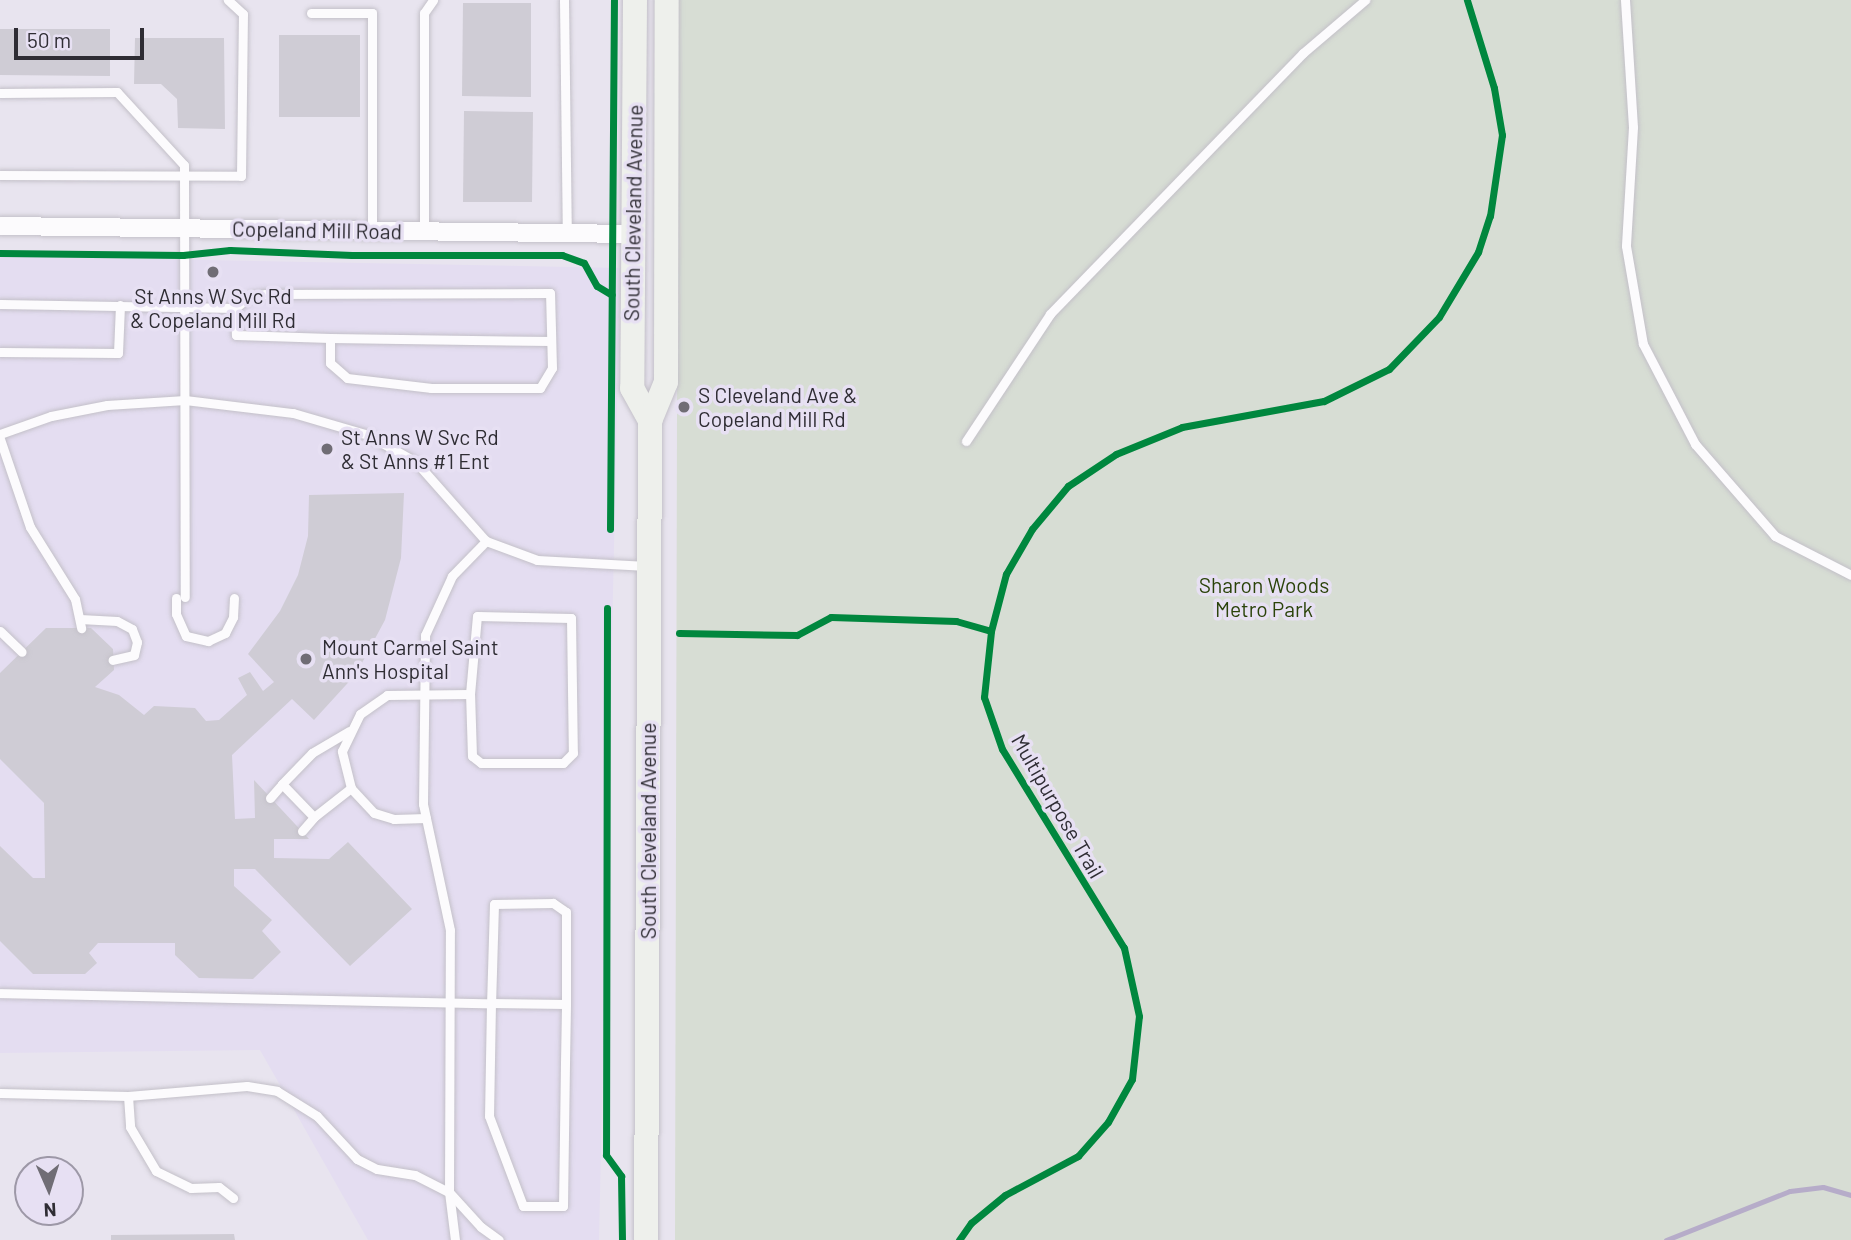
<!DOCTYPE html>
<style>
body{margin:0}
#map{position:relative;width:1851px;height:1240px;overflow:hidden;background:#e8e4ef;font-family:Barlow,sans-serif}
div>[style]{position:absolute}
.built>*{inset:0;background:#e4ddf1}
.green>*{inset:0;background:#d7ddd4}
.stream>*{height:5px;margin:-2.5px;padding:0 2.5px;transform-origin:2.5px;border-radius:2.5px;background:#b6acc9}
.building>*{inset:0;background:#cfccd5}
.roads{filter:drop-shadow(0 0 2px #c3c0c8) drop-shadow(0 0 2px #c3c0c8)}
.service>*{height:9px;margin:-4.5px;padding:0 4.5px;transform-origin:4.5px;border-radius:4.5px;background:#fcfbfd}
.minor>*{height:18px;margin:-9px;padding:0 9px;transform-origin:9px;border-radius:9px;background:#fcfbfd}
.secondary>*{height:24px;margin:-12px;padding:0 12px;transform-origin:12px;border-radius:12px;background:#eef0ec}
.cycleway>*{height:7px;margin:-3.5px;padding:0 3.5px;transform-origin:3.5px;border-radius:3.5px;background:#00873e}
.dots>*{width:19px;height:19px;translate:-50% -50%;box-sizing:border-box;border:4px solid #e7e0f3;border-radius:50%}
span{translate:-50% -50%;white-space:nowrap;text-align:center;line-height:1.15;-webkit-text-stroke:7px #e7e0f3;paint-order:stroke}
.street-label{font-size:21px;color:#2f2d34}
.poi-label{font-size:21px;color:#2f2d34}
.left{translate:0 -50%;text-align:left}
.park-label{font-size:21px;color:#2b430a}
.north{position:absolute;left:14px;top:1156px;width:70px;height:70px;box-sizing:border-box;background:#e7e0f3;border:2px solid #9d98a7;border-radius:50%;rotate:177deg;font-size:19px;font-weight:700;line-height:28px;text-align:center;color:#2f2d34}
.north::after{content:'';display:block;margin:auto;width:24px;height:32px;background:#706d75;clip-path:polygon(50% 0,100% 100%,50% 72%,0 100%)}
.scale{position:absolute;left:14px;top:28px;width:130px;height:32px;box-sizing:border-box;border:4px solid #2f2d34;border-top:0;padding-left:9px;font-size:21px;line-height:24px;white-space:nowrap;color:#2f2d34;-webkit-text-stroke:5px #e7e0f3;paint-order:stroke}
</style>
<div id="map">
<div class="built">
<i style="clip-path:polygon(0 256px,620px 268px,599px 1240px,368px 1240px,260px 1050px,0 1053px)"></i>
</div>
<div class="green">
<i style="clip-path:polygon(678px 0,1851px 0,1851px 1240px,675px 1240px)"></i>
</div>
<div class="stream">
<i style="left:1666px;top:1240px;width:133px;rotate:-21.6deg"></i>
<i style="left:1790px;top:1191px;width:33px;rotate:-7deg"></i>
<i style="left:1823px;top:1187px;width:29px;rotate:16deg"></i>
</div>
<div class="building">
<i style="clip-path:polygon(463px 3px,531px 3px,531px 97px,462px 96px)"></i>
<i style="clip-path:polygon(0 29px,110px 29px,110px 76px,0 75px)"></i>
<i style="clip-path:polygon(279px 35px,360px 35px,360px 117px,279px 117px)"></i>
<i style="clip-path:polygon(135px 38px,224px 38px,225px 129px,178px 128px,177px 99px,161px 84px,134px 84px)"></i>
<i style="clip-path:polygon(464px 111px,533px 112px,532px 202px,463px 202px)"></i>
<i style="clip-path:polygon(404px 493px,401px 558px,385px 620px,356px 674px,314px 720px,292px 699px,232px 755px,235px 819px,255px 818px,254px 780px,309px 839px,274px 839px,274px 858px,329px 859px,348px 842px,412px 909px,350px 966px,255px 869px,234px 869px,234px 886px,272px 920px,262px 931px,281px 952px,253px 979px,199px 978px,175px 955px,175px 943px,98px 943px,89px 953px,97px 963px,85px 974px,33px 974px,0 941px,0 846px,33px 878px,45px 878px,44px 803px,0 759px,0 673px,46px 628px,91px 628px,113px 649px,114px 670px,95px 687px,119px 695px,144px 715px,154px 706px,195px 708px,206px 721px,219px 720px,247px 695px,238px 678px,250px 672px,263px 691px,274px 682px,248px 654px,280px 611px,298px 575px,308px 536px,309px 495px)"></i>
<i style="clip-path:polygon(234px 1234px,235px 1240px,111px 1240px,111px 1235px)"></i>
</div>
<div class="roads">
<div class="service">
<i style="left:564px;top:0;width:233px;rotate:89.3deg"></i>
<i style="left:1625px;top:0;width:127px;rotate:86.4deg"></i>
<i style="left:1633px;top:127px;width:119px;rotate:93.4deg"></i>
<i style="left:1626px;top:246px;width:99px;rotate:80.2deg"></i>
<i style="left:1643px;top:344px;width:113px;rotate:62.5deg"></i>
<i style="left:1695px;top:444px;width:122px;rotate:49deg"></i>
<i style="left:1775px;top:536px;width:85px;rotate:27.2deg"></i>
<i style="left:311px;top:13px;width:61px"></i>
<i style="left:372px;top:13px;width:218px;rotate:90deg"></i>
<i style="left:0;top:93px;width:117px;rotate:-0.5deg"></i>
<i style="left:117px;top:92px;width:99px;rotate:47.5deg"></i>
<i style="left:184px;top:165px;width:432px;rotate:89.9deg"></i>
<i style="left:0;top:175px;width:241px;rotate:0.2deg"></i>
<i style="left:241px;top:176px;width:162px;rotate:-89.3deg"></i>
<i style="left:243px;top:14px;width:21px;rotate:-137deg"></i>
<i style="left:424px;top:232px;width:219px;rotate:-90deg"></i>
<i style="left:424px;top:13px;width:16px;rotate:-55deg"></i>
<i style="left:0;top:304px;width:235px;rotate:1deg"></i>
<i style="left:235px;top:308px;width:27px;rotate:88deg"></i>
<i style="left:236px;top:335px;width:94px;rotate:1.8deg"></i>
<i style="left:330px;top:338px;width:25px;rotate:90deg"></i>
<i style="left:330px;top:363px;width:23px;rotate:41deg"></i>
<i style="left:347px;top:378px;width:85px;rotate:6.8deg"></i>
<i style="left:431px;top:388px;width:109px"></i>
<i style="left:540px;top:388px;width:23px;rotate:-59deg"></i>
<i style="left:552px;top:368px;width:75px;rotate:-91.5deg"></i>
<i style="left:550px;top:293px;width:284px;rotate:179.8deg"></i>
<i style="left:266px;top:294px;width:16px;rotate:173deg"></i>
<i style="left:250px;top:296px;width:19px;rotate:141deg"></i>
<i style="left:330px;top:338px;width:221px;rotate:0.8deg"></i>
<i style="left:0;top:352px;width:118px;rotate:0.5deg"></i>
<i style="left:118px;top:353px;width:48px;rotate:-87.6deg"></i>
<i style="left:0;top:434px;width:54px;rotate:-19.4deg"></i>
<i style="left:51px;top:416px;width:57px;rotate:-11.1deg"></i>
<i style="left:107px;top:405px;width:78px;rotate:-3.7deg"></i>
<i style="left:185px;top:400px;width:109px;rotate:6.9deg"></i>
<i style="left:293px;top:413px;width:78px;rotate:16.3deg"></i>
<i style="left:368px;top:435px;width:55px;rotate:29.4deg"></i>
<i style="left:416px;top:462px;width:106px;rotate:48.5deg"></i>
<i style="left:486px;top:541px;width:54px;rotate:20.4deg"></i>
<i style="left:537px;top:560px;width:110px;rotate:3.1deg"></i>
<i style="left:0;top:439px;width:93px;rotate:71.2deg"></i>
<i style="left:30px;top:527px;width:85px;rotate:58deg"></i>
<i style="left:75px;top:599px;width:30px;rotate:78deg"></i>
<i style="left:966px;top:441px;width:152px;rotate:-56.5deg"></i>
<i style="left:1050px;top:314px;width:363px;rotate:-45.9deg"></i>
<i style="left:1303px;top:53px;width:82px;rotate:-40.5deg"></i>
<i style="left:176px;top:598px;width:16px;rotate:90deg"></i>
<i style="left:176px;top:614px;width:24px;rotate:66deg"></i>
<i style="left:186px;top:636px;width:23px;rotate:13deg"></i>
<i style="left:208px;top:641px;width:19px;rotate:-25deg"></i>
<i style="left:225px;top:633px;width:18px;rotate:-63deg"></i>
<i style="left:233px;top:617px;width:19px;rotate:-87deg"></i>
<i style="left:80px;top:619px;width:37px;rotate:3deg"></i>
<i style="left:117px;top:621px;width:17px;rotate:28deg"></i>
<i style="left:132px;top:629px;width:14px;rotate:69deg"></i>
<i style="left:137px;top:642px;width:13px;rotate:103deg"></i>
<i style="left:134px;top:655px;width:22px;rotate:167deg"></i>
<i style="left:0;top:631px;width:30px;rotate:44deg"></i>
<i style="left:349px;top:731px;width:43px;rotate:149.3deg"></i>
<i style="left:312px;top:753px;width:43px;rotate:134.1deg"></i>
<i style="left:282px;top:784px;width:46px;rotate:45.9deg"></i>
<i style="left:314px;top:817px;width:47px;rotate:-38.1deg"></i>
<i style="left:270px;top:798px;width:18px;rotate:-49deg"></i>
<i style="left:426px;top:818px;width:32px;rotate:178deg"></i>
<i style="left:394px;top:819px;width:21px;rotate:-163deg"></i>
<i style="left:374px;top:813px;width:34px;rotate:-133deg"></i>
<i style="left:351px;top:788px;width:38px;rotate:-104deg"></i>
<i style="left:342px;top:751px;width:41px;rotate:-64.1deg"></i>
<i style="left:360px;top:714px;width:33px;rotate:-35deg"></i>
<i style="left:387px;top:695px;width:83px;rotate:-0.7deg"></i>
<i style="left:470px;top:694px;width:78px;rotate:-84.9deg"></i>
<i style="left:477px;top:616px;width:94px;rotate:1.2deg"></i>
<i style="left:571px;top:618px;width:135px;rotate:89.2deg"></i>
<i style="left:573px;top:753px;width:14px;rotate:135deg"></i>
<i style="left:563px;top:763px;width:82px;rotate:180deg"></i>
<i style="left:481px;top:763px;width:11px;rotate:-142deg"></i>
<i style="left:472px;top:756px;width:62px;rotate:-91.8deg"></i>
<i style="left:302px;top:831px;width:18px;rotate:-49deg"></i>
<i style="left:0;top:993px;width:491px;rotate:1.2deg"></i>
<i style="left:491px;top:1003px;width:113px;rotate:91deg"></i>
<i style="left:489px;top:1116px;width:96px;rotate:69.3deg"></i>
<i style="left:523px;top:1206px;width:40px"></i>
<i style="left:563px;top:1206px;width:143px;rotate:-89.2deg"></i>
<i style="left:565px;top:1063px;width:59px;rotate:-89deg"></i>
<i style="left:566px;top:1004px;width:92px;rotate:-90deg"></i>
<i style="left:566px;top:912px;width:16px;rotate:-145deg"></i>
<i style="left:553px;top:903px;width:59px;rotate:179deg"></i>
<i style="left:494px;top:904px;width:99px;rotate:91.7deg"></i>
<i style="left:491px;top:1003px;width:75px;rotate:0.8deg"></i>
<i style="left:0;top:1093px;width:128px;rotate:1.3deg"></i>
<i style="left:128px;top:1096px;width:119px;rotate:-4.8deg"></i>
<i style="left:247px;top:1086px;width:30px;rotate:9deg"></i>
<i style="left:277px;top:1091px;width:47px;rotate:32deg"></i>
<i style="left:317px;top:1116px;width:59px;rotate:47.1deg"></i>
<i style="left:357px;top:1159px;width:22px;rotate:27deg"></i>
<i style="left:377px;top:1169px;width:38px;rotate:9deg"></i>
<i style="left:415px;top:1175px;width:38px;rotate:27deg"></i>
<i style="left:449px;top:1192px;width:262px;rotate:-89.8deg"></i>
<i style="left:450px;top:930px;width:129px;rotate:-102.1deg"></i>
<i style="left:423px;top:804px;width:169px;rotate:-89.3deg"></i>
<i style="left:425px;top:635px;width:65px;rotate:-65.4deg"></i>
<i style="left:452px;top:576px;width:49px;rotate:-45.8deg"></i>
<i style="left:128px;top:1096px;width:31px;rotate:86deg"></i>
<i style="left:130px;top:1127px;width:51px;rotate:59.4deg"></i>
<i style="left:156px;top:1171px;width:39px;rotate:26deg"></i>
<i style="left:191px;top:1188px;width:28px;rotate:-2deg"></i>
<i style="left:219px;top:1187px;width:18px;rotate:38deg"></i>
<i style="left:455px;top:1240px;width:48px;rotate:-97.1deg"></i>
<i style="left:449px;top:1192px;width:47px;rotate:47.6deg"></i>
<i style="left:481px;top:1227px;width:22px;rotate:36deg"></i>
</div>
<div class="minor">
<i style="left:0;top:226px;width:633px;rotate:0.72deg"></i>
</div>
<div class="secondary">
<i style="left:635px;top:0;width:388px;rotate:90.4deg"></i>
<i style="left:632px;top:388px;width:38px;rotate:61deg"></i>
<i style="left:646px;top:1240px;width:819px;rotate:-89.72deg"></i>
<i style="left:650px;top:421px;width:42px;rotate:-67.7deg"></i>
<i style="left:666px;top:382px;width:382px;rotate:-89.9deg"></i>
</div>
</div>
<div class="cycleway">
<i style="left:0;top:253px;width:183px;rotate:0.6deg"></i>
<i style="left:183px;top:255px;width:47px;rotate:-6.1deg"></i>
<i style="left:230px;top:250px;width:122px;rotate:2.3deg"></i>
<i style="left:352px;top:255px;width:210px"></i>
<i style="left:562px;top:255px;width:23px;rotate:20deg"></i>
<i style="left:584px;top:263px;width:26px;rotate:61deg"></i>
<i style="left:597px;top:286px;width:17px;rotate:31deg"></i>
<i style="left:610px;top:529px;width:529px;rotate:-89.57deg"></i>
<i style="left:607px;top:608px;width:547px;rotate:90.1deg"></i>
<i style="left:606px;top:1155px;width:26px;rotate:54deg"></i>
<i style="left:621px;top:1176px;width:64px;rotate:89.1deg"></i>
<i style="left:679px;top:633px;width:118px;rotate:1deg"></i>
<i style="left:797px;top:635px;width:38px;rotate:-28deg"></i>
<i style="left:831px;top:617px;width:125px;rotate:1.8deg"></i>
<i style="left:956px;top:621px;width:36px;rotate:16deg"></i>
<i style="left:959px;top:1240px;width:21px;rotate:-55deg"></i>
<i style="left:971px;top:1223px;width:44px;rotate:-39.5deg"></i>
<i style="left:1005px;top:1195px;width:83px;rotate:-28.1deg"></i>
<i style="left:1078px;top:1156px;width:45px;rotate:-48.6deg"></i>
<i style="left:1108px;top:1122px;width:49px;rotate:-60.8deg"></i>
<i style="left:1132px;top:1079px;width:63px;rotate:-83.7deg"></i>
<i style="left:1139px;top:1016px;width:70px;rotate:-102.4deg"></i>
<i style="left:1124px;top:948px;width:233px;rotate:-121.5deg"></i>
<i style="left:1002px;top:749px;width:55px;rotate:-109.1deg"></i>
<i style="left:984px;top:697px;width:66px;rotate:-83.9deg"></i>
<i style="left:991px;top:631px;width:59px;rotate:-75.3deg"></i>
<i style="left:1006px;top:574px;width:52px;rotate:-60deg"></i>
<i style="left:1032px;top:529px;width:56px;rotate:-50.1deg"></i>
<i style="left:1068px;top:486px;width:58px;rotate:-33.7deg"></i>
<i style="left:1116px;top:454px;width:71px;rotate:-22.2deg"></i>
<i style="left:1182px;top:427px;width:144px;rotate:-10.4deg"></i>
<i style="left:1324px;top:401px;width:72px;rotate:-26.2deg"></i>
<i style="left:1389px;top:369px;width:72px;rotate:-46.1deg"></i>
<i style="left:1439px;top:317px;width:76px;rotate:-59deg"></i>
<i style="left:1478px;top:252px;width:38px;rotate:-72deg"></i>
<i style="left:1490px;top:216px;width:82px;rotate:-81.6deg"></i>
<i style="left:1502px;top:135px;width:48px;rotate:-99.7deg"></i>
<i style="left:1494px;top:88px;width:92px;rotate:-107.1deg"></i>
</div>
<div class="dots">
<i style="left:213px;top:272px;background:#706d75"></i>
<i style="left:684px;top:407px;background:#706d75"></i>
<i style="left:327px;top:449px;background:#706d75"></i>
<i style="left:306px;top:659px;background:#706d75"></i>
</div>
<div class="street-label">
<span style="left:633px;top:213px;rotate:-89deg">South Cleveland Avenue</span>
<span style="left:317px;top:230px;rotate:1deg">Copeland Mill Road</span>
<span style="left:1058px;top:806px;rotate:60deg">Multipurpose Trail</span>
<span style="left:648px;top:831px;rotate:-90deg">South Cleveland Avenue</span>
</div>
<div class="poi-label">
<span style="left:213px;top:308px">St Anns W Svc Rd<br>&amp; Copeland Mill Rd</span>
<span class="left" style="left:698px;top:407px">S Cleveland Ave &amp;<br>Copeland Mill Rd</span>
<span class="left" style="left:341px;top:449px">St Anns W Svc Rd<br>&amp; St Anns #1 Ent</span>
<span class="left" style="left:322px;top:659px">Mount Carmel Saint<br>Ann's Hospital</span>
</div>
<div class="park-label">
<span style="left:1264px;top:597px">Sharon Woods<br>Metro Park</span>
</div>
<div class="north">N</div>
<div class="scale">50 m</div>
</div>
